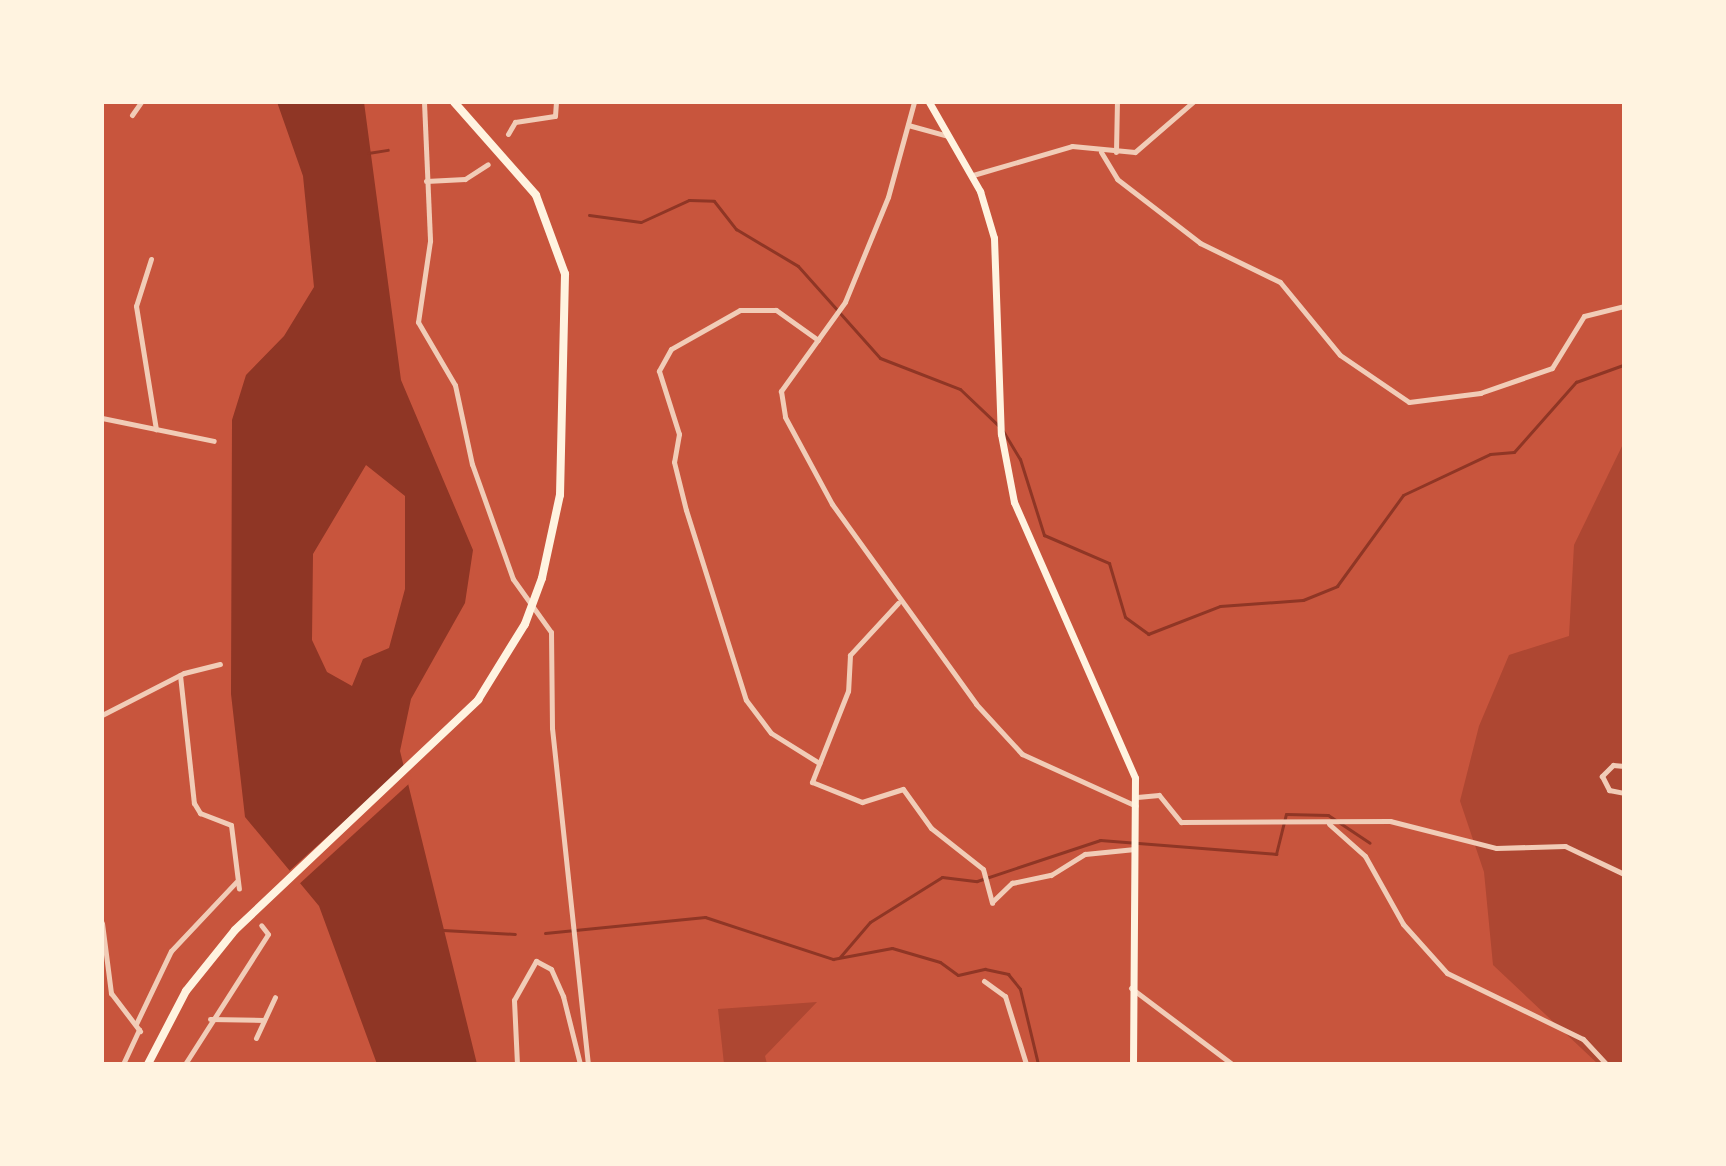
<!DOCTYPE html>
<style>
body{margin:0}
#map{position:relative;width:1726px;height:1166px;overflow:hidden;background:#c8553d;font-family:Karla,sans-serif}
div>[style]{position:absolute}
.green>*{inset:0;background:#ae4732}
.water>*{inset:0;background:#8f3625}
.pier>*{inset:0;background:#c8553d}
.stream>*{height:3px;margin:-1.5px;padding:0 1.5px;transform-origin:1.5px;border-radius:1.5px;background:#8f3625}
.minor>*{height:5px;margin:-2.5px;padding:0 2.5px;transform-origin:2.5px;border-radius:2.5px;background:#f1ccb7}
.secondary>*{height:7px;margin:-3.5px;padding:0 3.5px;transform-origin:3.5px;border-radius:3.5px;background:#fff3e0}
.trunk>*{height:8px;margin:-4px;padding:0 4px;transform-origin:4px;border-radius:4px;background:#fff3e0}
span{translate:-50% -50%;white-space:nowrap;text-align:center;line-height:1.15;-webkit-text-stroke:6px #fff3e0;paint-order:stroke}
.frame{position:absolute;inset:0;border:104px solid #fff3e0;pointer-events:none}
</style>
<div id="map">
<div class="green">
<i style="clip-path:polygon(1624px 442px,1624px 1064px,1598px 1064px,1493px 965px,1484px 872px,1460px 801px,1479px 726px,1509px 655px,1569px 636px,1574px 545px)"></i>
<i style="clip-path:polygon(817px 1002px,765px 1056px,767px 1064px,724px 1064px,718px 1009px)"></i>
</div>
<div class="water">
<i style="clip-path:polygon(evenodd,277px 102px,364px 102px,401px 380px,473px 550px,465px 603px,411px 699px,400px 751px,477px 1064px,377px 1064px,319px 906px,245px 817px,231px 694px,232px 420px,246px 375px,284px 336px,314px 287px,303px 176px,277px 102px,366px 465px,405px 496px,405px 589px,389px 648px,363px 659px,352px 686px,327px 672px,312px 640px,313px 554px,366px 465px)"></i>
</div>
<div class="pier">
<i style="clip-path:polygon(408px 764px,412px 781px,297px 886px,287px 873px)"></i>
</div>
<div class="stream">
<i style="left:368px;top:153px;width:20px;rotate:-9deg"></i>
<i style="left:589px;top:215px;width:52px;rotate:7.7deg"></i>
<i style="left:641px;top:222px;width:53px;rotate:-24.6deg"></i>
<i style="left:689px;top:200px;width:25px;rotate:2deg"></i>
<i style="left:714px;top:201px;width:36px;rotate:52deg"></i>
<i style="left:736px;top:229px;width:72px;rotate:30.8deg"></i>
<i style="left:798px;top:266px;width:123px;rotate:48.3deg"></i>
<i style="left:880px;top:358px;width:86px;rotate:21.2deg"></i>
<i style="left:960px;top:389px;width:52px;rotate:43.5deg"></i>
<i style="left:1003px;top:431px;width:33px;rotate:59deg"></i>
<i style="left:1020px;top:459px;width:80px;rotate:72.5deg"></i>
<i style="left:1044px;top:535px;width:71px;rotate:23.3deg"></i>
<i style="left:1109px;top:563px;width:56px;rotate:73.5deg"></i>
<i style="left:1125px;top:617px;width:29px;rotate:36deg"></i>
<i style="left:1148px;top:634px;width:77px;rotate:-21.3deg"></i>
<i style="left:1220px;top:606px;width:83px;rotate:-4.1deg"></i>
<i style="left:1303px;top:600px;width:37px;rotate:-22deg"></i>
<i style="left:1337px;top:586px;width:112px;rotate:-54deg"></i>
<i style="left:1403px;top:495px;width:96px;rotate:-25.2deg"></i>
<i style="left:1490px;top:454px;width:24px;rotate:-5deg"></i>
<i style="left:1514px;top:452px;width:94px;rotate:-48.5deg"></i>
<i style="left:1576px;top:382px;width:50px;rotate:-19.9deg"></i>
<i style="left:443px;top:930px;width:72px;rotate:3.2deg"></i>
<i style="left:545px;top:933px;width:161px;rotate:-5.7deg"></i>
<i style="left:705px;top:917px;width:135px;rotate:18.2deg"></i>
<i style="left:833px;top:959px;width:60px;rotate:-10.6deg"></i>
<i style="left:892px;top:948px;width:50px;rotate:16.3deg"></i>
<i style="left:940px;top:962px;width:22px;rotate:36deg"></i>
<i style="left:958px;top:975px;width:28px;rotate:-13deg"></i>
<i style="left:985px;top:969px;width:24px;rotate:12deg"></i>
<i style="left:1008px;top:974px;width:19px;rotate:51deg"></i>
<i style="left:1020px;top:989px;width:77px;rotate:76.5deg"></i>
<i style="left:840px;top:957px;width:46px;rotate:-49.4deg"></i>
<i style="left:870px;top:922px;width:85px;rotate:-32deg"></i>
<i style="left:942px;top:877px;width:35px;rotate:7deg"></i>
<i style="left:977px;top:881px;width:130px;rotate:-18.4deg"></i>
<i style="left:1100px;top:840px;width:177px;rotate:4.5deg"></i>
<i style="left:1276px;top:854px;width:41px;rotate:-76deg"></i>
<i style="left:1286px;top:814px;width:42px;rotate:1.4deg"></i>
<i style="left:1328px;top:815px;width:50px;rotate:33.7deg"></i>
</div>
<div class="minor">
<i style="left:424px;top:102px;width:139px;rotate:87.5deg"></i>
<i style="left:430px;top:241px;width:82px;rotate:98.4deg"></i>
<i style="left:418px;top:322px;width:73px;rotate:59.6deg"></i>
<i style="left:455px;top:385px;width:81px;rotate:77.9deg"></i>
<i style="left:472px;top:464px;width:122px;rotate:70.4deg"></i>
<i style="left:513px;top:579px;width:65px;rotate:54.4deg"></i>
<i style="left:551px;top:632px;width:96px;rotate:89.4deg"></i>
<i style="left:552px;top:728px;width:338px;rotate:83.9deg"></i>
<i style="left:914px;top:102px;width:98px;rotate:105.3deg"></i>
<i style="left:888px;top:197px;width:113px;rotate:112.3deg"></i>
<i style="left:845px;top:302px;width:110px;rotate:125.7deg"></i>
<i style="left:781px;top:391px;width:26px;rotate:81deg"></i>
<i style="left:785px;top:417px;width:99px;rotate:61.6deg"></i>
<i style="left:832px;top:504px;width:246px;rotate:54.2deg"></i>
<i style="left:976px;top:704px;width:68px;rotate:47.4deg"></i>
<i style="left:1022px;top:754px;width:125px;rotate:24.5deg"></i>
<i style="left:132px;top:115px;width:16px;rotate:-55deg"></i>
<i style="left:908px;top:125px;width:41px;rotate:15.4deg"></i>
<i style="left:508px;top:134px;width:14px;rotate:-60deg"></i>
<i style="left:515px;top:122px;width:40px;rotate:-8.5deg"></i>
<i style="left:555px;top:116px;width:14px;rotate:-86deg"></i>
<i style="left:1101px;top:152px;width:31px;rotate:59deg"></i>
<i style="left:1117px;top:179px;width:105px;rotate:37.6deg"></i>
<i style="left:1200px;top:243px;width:89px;rotate:26deg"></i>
<i style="left:1280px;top:282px;width:94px;rotate:50.6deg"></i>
<i style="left:1340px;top:355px;width:83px;rotate:34.3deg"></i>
<i style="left:1409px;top:402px;width:72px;rotate:-7.2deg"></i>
<i style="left:1480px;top:393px;width:76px;rotate:-19.1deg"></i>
<i style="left:1552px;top:368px;width:61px;rotate:-58.4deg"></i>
<i style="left:1584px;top:316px;width:41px;rotate:-14deg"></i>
<i style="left:1116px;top:152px;width:50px;rotate:-88.9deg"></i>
<i style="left:973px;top:175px;width:103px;rotate:-16.3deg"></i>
<i style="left:1072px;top:146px;width:63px;rotate:5.4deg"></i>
<i style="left:1135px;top:152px;width:77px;rotate:-40.8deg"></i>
<i style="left:426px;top:181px;width:39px;rotate:-3deg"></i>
<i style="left:465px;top:179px;width:27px;rotate:-33deg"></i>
<i style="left:151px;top:259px;width:49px;rotate:107.7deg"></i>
<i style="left:136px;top:306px;width:125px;rotate:80.8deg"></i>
<i style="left:818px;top:340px;width:52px;rotate:-144.5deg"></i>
<i style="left:776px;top:310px;width:36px;rotate:180deg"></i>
<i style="left:740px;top:310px;width:79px;rotate:150.5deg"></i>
<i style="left:671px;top:349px;width:25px;rotate:119deg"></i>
<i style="left:659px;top:371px;width:66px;rotate:72.4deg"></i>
<i style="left:679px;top:434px;width:28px;rotate:100deg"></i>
<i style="left:674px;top:462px;width:49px;rotate:76deg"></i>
<i style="left:686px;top:510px;width:199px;rotate:72.5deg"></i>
<i style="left:746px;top:700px;width:41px;rotate:52.9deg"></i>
<i style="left:771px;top:733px;width:57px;rotate:32deg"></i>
<i style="left:102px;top:418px;width:114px;rotate:11.6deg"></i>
<i style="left:898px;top:603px;width:71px;rotate:132.7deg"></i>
<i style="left:850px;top:655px;width:36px;rotate:93deg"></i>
<i style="left:848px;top:691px;width:98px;rotate:111.6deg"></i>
<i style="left:812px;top:782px;width:54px;rotate:21.8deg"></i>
<i style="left:862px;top:802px;width:43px;rotate:-17.6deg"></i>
<i style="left:903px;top:789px;width:48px;rotate:54.3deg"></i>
<i style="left:931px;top:828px;width:66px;rotate:38.3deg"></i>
<i style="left:983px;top:869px;width:35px;rotate:75deg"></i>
<i style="left:180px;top:675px;width:129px;rotate:83.8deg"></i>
<i style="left:194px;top:803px;width:12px;rotate:59deg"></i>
<i style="left:200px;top:813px;width:33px;rotate:21deg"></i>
<i style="left:231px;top:825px;width:64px;rotate:82.9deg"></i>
<i style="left:102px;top:715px;width:92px;rotate:-27.1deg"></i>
<i style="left:184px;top:673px;width:37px;rotate:-14deg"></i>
<i style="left:1624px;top:766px;width:11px;rotate:-175deg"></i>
<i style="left:1613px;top:765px;width:16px;rotate:135deg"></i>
<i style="left:1602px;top:776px;width:16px;rotate:63deg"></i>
<i style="left:1609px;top:790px;width:15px;rotate:11deg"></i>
<i style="left:1137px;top:797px;width:22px;rotate:-5deg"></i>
<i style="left:1159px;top:795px;width:35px;rotate:51deg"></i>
<i style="left:1181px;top:822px;width:209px;rotate:-0.3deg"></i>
<i style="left:1390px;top:821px;width:109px;rotate:14.3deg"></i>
<i style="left:1496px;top:848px;width:69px;rotate:-1.7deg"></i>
<i style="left:1565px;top:846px;width:65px;rotate:25.4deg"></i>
<i style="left:1329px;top:824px;width:48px;rotate:41.6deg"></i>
<i style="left:1365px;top:856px;width:78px;rotate:60.8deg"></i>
<i style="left:1403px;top:924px;width:66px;rotate:48.1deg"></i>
<i style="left:1447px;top:973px;width:151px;rotate:25.9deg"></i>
<i style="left:1583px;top:1039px;width:34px;rotate:47deg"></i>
<i style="left:992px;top:902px;width:28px;rotate:-44deg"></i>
<i style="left:1012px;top:883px;width:40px;rotate:-12deg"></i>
<i style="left:1051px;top:875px;width:40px;rotate:-32deg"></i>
<i style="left:1085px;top:854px;width:50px;rotate:-5.7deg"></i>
<i style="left:102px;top:923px;width:71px;rotate:82.7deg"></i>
<i style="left:111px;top:993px;width:48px;rotate:52.7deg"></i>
<i style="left:984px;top:981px;width:26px;rotate:36deg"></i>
<i style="left:1005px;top:996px;width:71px;rotate:72.8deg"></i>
<i style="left:1131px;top:988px;width:126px;rotate:37deg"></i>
<i style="left:210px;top:1019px;width:54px;rotate:1.1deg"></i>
<i style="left:136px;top:1024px;width:81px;rotate:-64.4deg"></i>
<i style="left:171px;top:951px;width:95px;rotate:-46.7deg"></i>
<i style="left:256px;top:1038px;width:45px;rotate:-65.1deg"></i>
<i style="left:123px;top:1064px;width:38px;rotate:-65deg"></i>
<i style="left:185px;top:1064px;width:154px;rotate:-57.4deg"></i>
<i style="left:268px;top:934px;width:11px;rotate:-128deg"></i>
<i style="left:517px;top:1064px;width:64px;rotate:-92.7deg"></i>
<i style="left:514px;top:1000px;width:45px;rotate:-60.6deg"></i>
<i style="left:536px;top:961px;width:17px;rotate:28deg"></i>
<i style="left:551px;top:969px;width:30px;rotate:66deg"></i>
<i style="left:563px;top:996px;width:70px;rotate:76deg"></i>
</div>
<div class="secondary">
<i style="left:929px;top:102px;width:103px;rotate:60.2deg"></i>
<i style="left:980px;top:191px;width:49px;rotate:73.4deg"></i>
<i style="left:994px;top:238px;width:196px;rotate:88deg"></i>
<i style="left:1001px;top:434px;width:69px;rotate:79.2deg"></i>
<i style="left:1014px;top:502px;width:301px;rotate:66.3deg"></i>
<i style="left:1135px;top:778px;width:286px;rotate:90.4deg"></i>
</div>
<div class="trunk">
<i style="left:148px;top:1064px;width:82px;rotate:-62.5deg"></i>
<i style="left:186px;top:991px;width:78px;rotate:-51.2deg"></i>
<i style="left:235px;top:930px;width:335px;rotate:-43.4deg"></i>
<i style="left:478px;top:700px;width:89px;rotate:-58.3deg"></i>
<i style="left:525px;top:624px;width:49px;rotate:-69.7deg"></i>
<i style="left:542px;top:578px;width:85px;rotate:-77.8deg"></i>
<i style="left:560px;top:495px;width:221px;rotate:-88.7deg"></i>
<i style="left:565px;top:274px;width:84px;rotate:-110.2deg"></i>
<i style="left:536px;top:195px;width:124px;rotate:-131.4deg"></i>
</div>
<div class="frame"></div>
</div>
